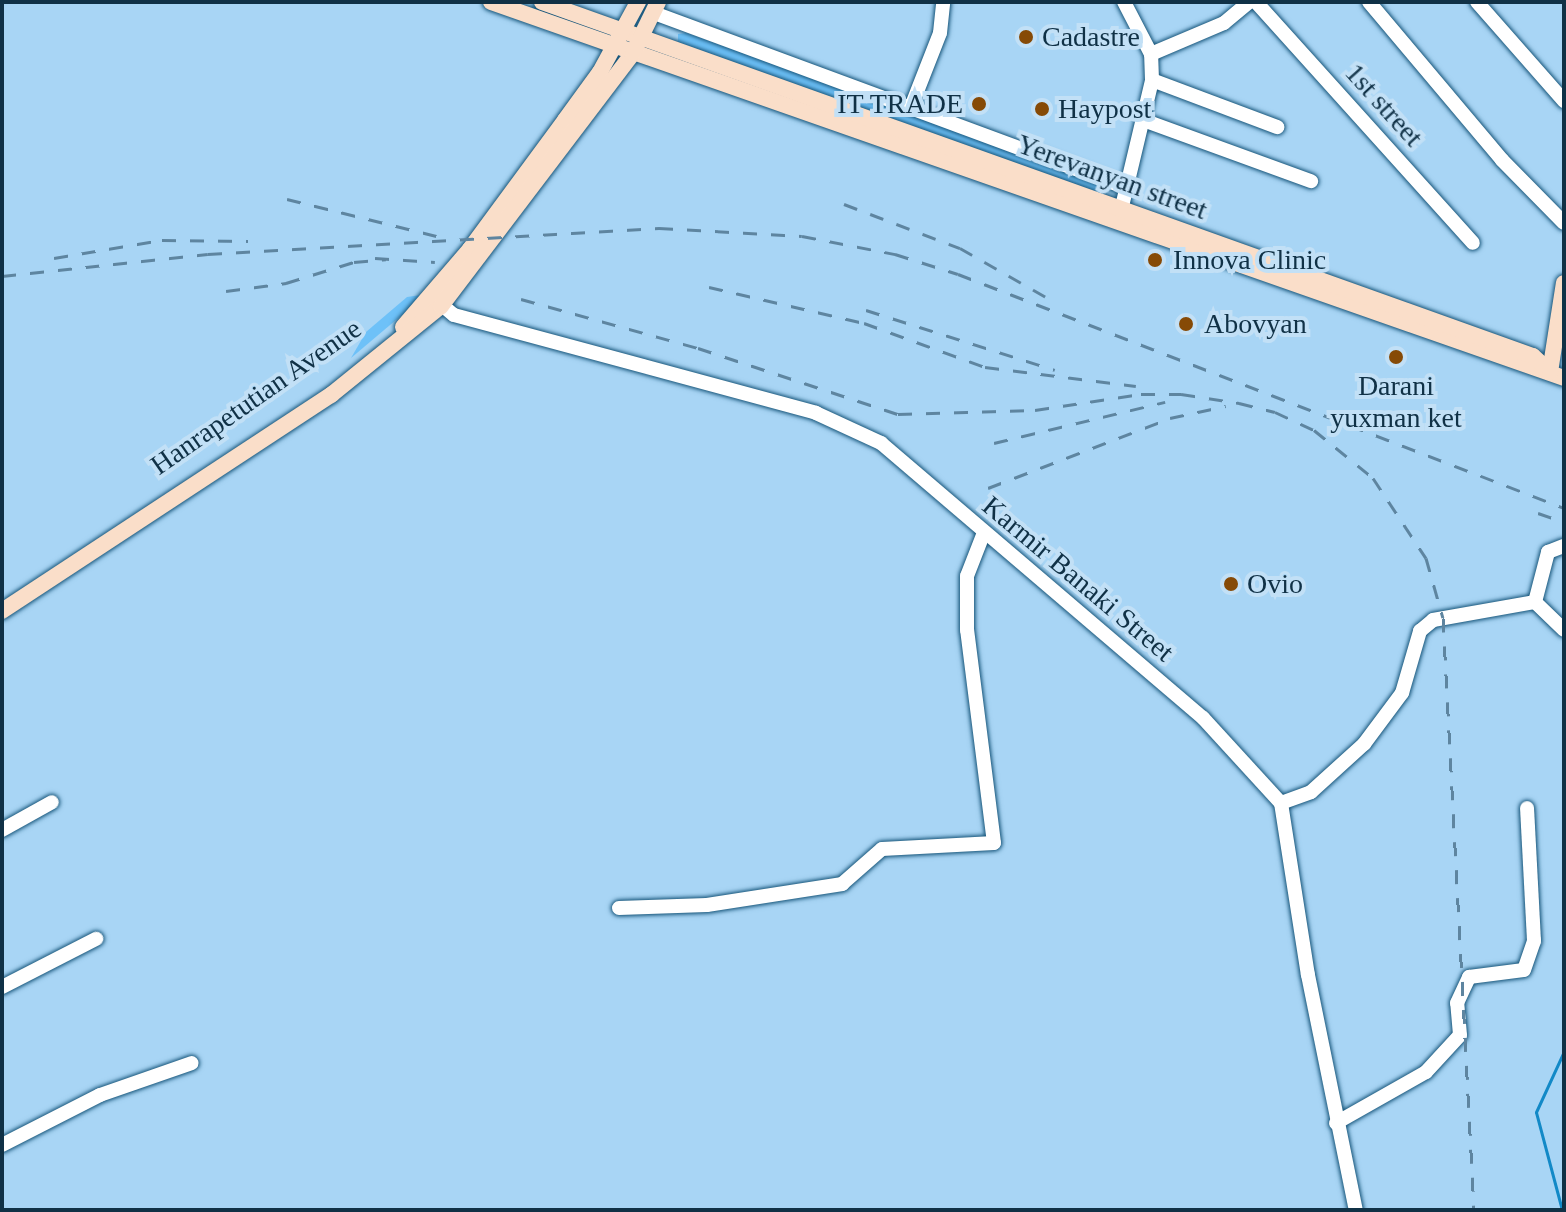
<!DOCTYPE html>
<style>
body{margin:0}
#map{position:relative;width:1566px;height:1212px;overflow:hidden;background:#a8d5f5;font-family:Georgia,serif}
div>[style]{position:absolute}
.green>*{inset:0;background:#6ec1f8}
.stream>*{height:3px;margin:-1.5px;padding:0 1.5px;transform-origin:1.5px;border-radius:1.5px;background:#1289c7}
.roads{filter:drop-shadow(0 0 2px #16557a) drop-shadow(0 0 2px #16557a)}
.minor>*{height:14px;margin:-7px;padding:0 7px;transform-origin:7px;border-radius:7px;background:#fff}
.major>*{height:16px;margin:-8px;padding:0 8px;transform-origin:8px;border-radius:8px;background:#fadec9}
.rail>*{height:3px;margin-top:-1.5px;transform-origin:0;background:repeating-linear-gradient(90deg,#5e85a0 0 14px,transparent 0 28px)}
.dots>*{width:22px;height:22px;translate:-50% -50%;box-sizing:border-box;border:4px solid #c2e0f6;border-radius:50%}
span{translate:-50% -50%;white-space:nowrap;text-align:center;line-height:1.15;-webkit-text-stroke:8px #c2e0f6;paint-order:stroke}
.poi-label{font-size:28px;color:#103146}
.left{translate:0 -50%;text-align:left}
.right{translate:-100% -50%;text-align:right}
.street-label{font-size:28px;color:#103146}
.frame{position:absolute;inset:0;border:4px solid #103146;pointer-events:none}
</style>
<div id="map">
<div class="green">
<i style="clip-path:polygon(686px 33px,1098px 179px,1104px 189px,1097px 193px,678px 42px,678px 34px)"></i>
<i style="clip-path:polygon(421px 295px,422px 298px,351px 358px,366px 332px,407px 297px)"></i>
</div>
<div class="stream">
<i style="left:1562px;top:1210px;width:101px;rotate:-104.9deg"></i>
<i style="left:1536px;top:1112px;width:67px;rotate:-65.3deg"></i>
</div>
<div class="roads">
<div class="minor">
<i style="left:1256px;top:2px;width:324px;rotate:48deg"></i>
<i style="left:1369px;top:2px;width:207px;rotate:49.9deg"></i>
<i style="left:1502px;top:160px;width:88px;rotate:45.5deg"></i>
<i style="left:1477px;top:2px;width:132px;rotate:48.7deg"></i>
<i style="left:654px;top:13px;width:504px;rotate:20.3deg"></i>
<i style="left:1151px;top:54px;width:79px;rotate:-23deg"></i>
<i style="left:1224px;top:23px;width:33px;rotate:-40deg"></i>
<i style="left:1152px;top:80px;width:134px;rotate:20.6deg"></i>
<i style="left:911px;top:107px;width:79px;rotate:-68.6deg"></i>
<i style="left:940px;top:33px;width:31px;rotate:-84deg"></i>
<i style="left:1143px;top:120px;width:179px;rotate:20deg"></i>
<i style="left:1119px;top:219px;width:143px;rotate:-76.6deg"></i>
<i style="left:1152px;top:80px;width:26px;rotate:-92deg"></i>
<i style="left:1151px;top:54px;width:59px;rotate:-117.4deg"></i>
<i style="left:436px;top:300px;width:23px;rotate:40deg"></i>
<i style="left:454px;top:315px;width:375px;rotate:15.1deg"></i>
<i style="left:816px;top:413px;width:72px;rotate:24.8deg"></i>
<i style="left:881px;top:443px;width:423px;rotate:40.5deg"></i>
<i style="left:1203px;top:718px;width:115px;rotate:47.5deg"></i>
<i style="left:1281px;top:803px;width:174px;rotate:81.1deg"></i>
<i style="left:1308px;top:975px;width:240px;rotate:78.5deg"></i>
<i style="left:1535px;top:602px;width:52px;rotate:-75.4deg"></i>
<i style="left:1548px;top:552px;width:17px;rotate:-21deg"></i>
<i style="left:1281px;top:803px;width:32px;rotate:-20deg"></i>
<i style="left:1311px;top:792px;width:72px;rotate:-42.2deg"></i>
<i style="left:1364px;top:744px;width:64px;rotate:-53.3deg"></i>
<i style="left:1402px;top:693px;width:65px;rotate:-73.8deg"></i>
<i style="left:1420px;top:631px;width:17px;rotate:-40deg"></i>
<i style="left:1433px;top:620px;width:104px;rotate:-10deg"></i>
<i style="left:1535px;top:602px;width:40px;rotate:44deg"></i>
<i style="left:2px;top:830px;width:57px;rotate:-29.2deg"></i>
<i style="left:619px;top:908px;width:88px;rotate:-2deg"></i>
<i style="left:707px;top:905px;width:137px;rotate:-8.8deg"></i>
<i style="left:842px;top:884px;width:53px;rotate:-41.2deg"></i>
<i style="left:882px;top:849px;width:112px;rotate:-3.1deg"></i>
<i style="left:994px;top:843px;width:215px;rotate:-97.2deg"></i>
<i style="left:967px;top:630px;width:54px;rotate:-90deg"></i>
<i style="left:967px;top:576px;width:44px;rotate:-68.7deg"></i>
<i style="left:2px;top:987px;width:106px;rotate:-27.1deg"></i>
<i style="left:1336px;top:1123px;width:103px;rotate:-29.5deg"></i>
<i style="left:1426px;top:1072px;width:50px;rotate:-47.4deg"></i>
<i style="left:1460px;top:1035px;width:32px;rotate:-95deg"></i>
<i style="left:1457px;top:1003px;width:29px;rotate:-65deg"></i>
<i style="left:1469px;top:977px;width:55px;rotate:-7.3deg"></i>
<i style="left:1524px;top:970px;width:31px;rotate:-71deg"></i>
<i style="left:1534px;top:941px;width:133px;rotate:-93deg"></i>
<i style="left:2px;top:1145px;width:110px;rotate:-27deg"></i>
<i style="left:100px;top:1095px;width:97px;rotate:-19.2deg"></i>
</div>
<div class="major">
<i style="left:491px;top:2px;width:1137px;rotate:19.31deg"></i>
<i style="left:542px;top:2px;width:1052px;rotate:19.66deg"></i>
<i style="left:1533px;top:356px;width:23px;rotate:43deg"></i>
<i style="left:403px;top:327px;width:103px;rotate:-49.3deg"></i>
<i style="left:470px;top:249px;width:160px;rotate:-53.6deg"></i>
<i style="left:565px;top:120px;width:59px;rotate:-53.9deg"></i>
<i style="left:600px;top:72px;width:80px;rotate:-61.5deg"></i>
<i style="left:1550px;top:372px;width:90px;rotate:-81.1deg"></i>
<i style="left:2px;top:611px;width:394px;rotate:-33.3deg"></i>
<i style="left:331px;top:395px;width:141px;rotate:-39deg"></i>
<i style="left:441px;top:306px;width:318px;rotate:-52.8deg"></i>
<i style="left:633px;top:53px;width:57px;rotate:-63.9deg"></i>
</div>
</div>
<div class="rail">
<i style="left:287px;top:199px;width:154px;rotate:13.9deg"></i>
<i style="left:844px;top:204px;width:124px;rotate:20.8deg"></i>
<i style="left:960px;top:248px;width:105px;rotate:29.7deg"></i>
<i style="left:54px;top:258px;width:109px;rotate:-9.5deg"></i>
<i style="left:162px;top:240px;width:86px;rotate:0.7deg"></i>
<i style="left:375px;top:258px;width:60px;rotate:3.8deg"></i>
<i style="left:2px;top:276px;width:207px;rotate:-6.1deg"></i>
<i style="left:208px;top:254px;width:452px;rotate:-3.3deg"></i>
<i style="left:659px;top:228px;width:143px;rotate:3.2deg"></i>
<i style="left:802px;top:236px;width:95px;rotate:11deg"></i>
<i style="left:895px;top:254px;width:66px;rotate:17.6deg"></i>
<i style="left:958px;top:274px;width:650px;rotate:21.11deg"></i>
<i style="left:709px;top:287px;width:159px;rotate:13.1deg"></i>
<i style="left:864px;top:323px;width:129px;rotate:20deg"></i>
<i style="left:985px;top:367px;width:152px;rotate:7.2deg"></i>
<i style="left:226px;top:291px;width:61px;rotate:-7.6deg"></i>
<i style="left:286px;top:283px;width:71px;rotate:-17.2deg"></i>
<i style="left:354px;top:262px;width:32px;rotate:-5deg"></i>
<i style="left:521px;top:299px;width:184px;rotate:15.5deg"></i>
<i style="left:698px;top:348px;width:211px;rotate:18.3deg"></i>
<i style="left:898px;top:414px;width:137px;rotate:-1.7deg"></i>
<i style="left:1035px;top:410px;width:107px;rotate:-8.6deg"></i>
<i style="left:1141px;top:394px;width:40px"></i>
<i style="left:1181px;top:394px;width:59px;rotate:8.8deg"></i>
<i style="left:1239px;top:403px;width:37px;rotate:14deg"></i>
<i style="left:1275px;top:412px;width:43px;rotate:24.8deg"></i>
<i style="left:1314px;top:430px;width:76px;rotate:39.1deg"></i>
<i style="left:1373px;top:478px;width:96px;rotate:56.5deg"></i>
<i style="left:1426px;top:558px;width:62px;rotate:74.2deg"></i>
<i style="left:1443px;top:618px;width:593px;rotate:87deg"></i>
<i style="left:866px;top:310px;width:198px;rotate:17.6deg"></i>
<i style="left:994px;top:443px;width:176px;rotate:-13.5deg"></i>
<i style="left:988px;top:488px;width:195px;rotate:-21deg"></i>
<i style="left:1170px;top:418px;width:57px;rotate:-12.1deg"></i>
<i style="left:1538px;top:513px;width:28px;rotate:19deg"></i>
</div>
<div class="dots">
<i style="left:1026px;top:37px;background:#864a06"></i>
<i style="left:979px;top:104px;background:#864a06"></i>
<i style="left:1042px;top:109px;background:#864a06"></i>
<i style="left:1155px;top:260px;background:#864a06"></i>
<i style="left:1186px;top:324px;background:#864a06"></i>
<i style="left:1396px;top:357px;background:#864a06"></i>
<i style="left:1231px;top:584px;background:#864a06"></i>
</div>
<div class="poi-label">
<span class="left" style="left:1042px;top:37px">Cadastre</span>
<span class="right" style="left:963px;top:104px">IT TRADE</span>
<span class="left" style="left:1058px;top:109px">Haypost</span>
<span class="left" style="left:1173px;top:260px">Innova Clinic</span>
<span class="left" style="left:1204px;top:324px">Abovyan</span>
<span style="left:1396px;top:402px">Darani<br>yuxman ket</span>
<span class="left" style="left:1247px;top:584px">Ovio</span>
</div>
<div class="street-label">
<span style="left:1384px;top:105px;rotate:48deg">1st street</span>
<span style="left:1112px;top:177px;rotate:20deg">Yerevanyan street</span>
<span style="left:256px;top:397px;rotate:-35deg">Hanrapetutian Avenue</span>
<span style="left:1078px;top:579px;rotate:40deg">Karmir Banaki Street</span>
</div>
<div class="frame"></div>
</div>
